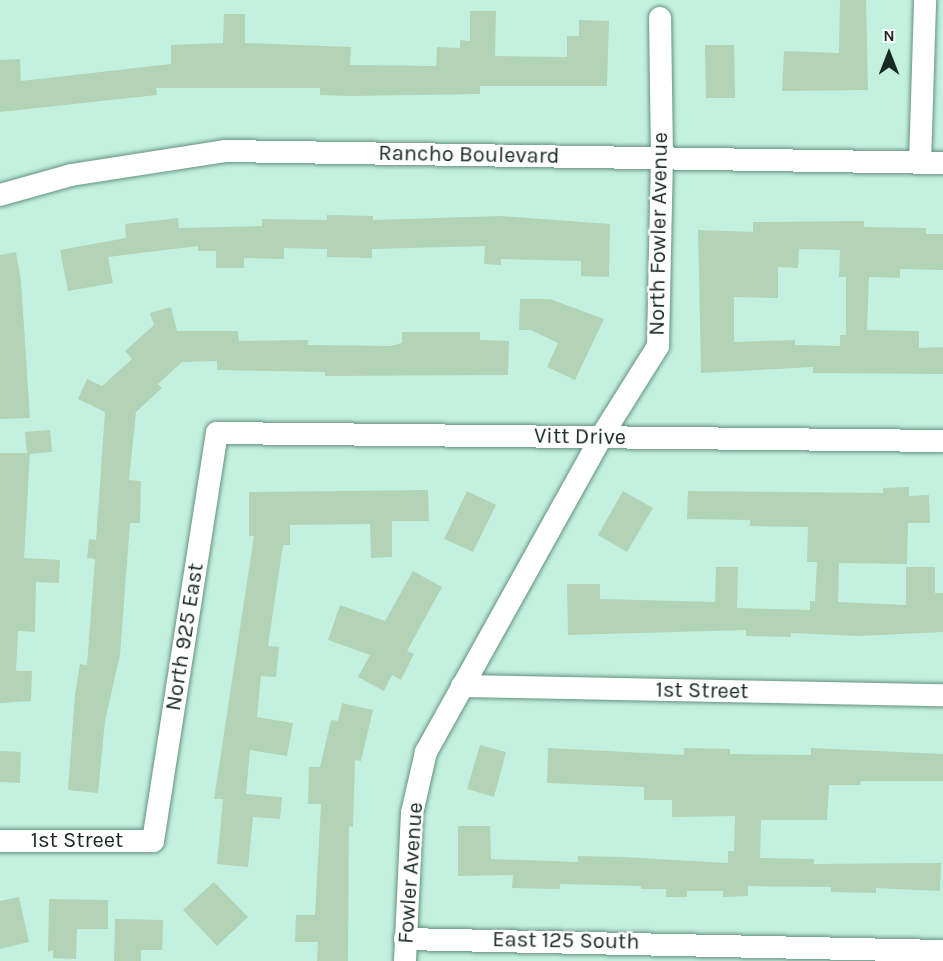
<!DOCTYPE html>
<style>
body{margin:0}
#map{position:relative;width:943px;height:961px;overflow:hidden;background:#c4f1df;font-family:Karla,sans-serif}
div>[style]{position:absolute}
.building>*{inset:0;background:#b2d3b6}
.roads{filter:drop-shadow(0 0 2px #669180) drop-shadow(0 0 2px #669180)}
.minor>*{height:22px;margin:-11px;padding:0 11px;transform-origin:11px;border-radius:11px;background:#fff}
span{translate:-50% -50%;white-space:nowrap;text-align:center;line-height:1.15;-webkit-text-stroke:4.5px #fff;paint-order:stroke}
.street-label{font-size:22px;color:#172922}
.north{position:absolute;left:859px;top:24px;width:60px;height:60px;-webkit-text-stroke:4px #fff;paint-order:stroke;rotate:0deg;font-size:16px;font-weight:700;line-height:24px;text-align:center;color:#172922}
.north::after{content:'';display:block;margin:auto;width:21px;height:27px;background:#172922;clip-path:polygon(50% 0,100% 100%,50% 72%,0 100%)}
</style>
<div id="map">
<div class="building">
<i style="clip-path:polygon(840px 0,866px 0,868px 90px,782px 91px,784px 51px,839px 53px)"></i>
<i style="clip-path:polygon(470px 11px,496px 11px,495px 56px,567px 57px,567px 36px,579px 36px,579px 20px,609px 21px,607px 86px,480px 86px,480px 94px,350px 96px,320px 95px,320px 88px,156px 88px,157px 95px,0 112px,0 60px,20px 59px,21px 81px,171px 64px,171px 45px,223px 43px,224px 14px,245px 14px,245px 43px,351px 47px,350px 65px,436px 66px,437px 47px,460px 48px,460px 40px,470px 41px)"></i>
<i style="clip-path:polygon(705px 45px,734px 45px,735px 98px,706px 98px)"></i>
<i style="clip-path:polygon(327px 215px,373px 216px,373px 220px,501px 216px,610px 224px,609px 277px,581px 276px,581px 261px,501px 259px,501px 265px,484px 264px,485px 246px,372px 249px,372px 258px,327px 257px,327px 249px,284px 248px,284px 259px,244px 258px,244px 268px,216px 268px,216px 251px,198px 251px,198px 246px,108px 257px,113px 283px,68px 291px,60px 250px,126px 238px,125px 224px,178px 218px,179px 228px,262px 226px,262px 219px,327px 220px)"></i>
<i style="clip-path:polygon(evenodd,864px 221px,864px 227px,926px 228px,926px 234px,943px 234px,943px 270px,900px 269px,900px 278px,869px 277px,867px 330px,919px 331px,919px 348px,943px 347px,943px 374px,813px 373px,813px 367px,701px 373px,698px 230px,753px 232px,753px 222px,864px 221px,799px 249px,840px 250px,839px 277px,846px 277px,846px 335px,840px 335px,840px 346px,795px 345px,795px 340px,734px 342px,734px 297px,778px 298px,778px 267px,798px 268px,799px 249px)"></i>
<i style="clip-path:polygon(16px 252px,21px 281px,30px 418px,0 419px,0 255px)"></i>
<i style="clip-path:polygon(520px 299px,550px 299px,604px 319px,575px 380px,547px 367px,558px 343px,531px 330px,519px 330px)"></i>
<i style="clip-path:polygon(171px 307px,177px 331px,238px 331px,239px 341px,308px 340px,308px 345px,390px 346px,402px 343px,402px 332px,480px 332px,480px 340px,509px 341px,508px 375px,325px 376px,325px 372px,217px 370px,217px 361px,182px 362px,158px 384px,162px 388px,136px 412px,129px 480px,141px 481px,140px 523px,130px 523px,120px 655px,105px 721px,98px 793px,68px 790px,75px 695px,80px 664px,87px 665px,95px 559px,87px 558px,89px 539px,96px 540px,105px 412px,78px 399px,87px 379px,102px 386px,132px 359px,125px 351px,154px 325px,150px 313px)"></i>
<i style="clip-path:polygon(50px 430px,52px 452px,30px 454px,24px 558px,60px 560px,59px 583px,36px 582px,35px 632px,18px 631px,16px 671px,32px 671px,31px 701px,0 703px,0 453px,27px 453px,25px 432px)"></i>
<i style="clip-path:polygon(909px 487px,909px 496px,929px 495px,930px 523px,908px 523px,907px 564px,839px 563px,838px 602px,906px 605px,906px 567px,935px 567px,935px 593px,943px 593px,943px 632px,859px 636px,791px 633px,791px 637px,746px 636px,746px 630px,568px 635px,567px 584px,600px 584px,600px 599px,715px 602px,716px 567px,738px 567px,737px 608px,810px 610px,810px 601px,815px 601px,817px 562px,807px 562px,808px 527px,750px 526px,750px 520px,687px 519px,688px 491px,883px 493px,883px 488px)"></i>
<i style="clip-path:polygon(428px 490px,429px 521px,392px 521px,392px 557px,371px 558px,370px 524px,290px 525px,290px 545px,283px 545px,268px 646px,279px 647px,276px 677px,261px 676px,257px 717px,293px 723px,287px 756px,250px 750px,246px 794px,282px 797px,280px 819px,253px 817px,248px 867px,217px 864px,223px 799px,214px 799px,254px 536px,249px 536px,249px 492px)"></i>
<i style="clip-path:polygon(467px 491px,496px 505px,473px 552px,444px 539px)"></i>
<i style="clip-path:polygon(623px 491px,653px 508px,627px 552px,598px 535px)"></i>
<i style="clip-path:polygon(413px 571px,442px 587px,407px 651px,414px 654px,401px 680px,392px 675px,384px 691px,358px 677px,370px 655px,328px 640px,340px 605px,385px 621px)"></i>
<i style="clip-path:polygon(342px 703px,373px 710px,361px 761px,355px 760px,353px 827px,349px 826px,348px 961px,317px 961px,318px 942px,295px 942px,296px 915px,315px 915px,321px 804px,308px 804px,309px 767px,320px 767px,331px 720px,338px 721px)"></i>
<i style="clip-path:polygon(480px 745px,506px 752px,494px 797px,467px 789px)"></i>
<i style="clip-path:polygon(548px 748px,684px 755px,684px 748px,730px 749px,730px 754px,811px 755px,811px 748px,943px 754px,943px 781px,861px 781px,860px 785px,829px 785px,827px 820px,761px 820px,760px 858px,814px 859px,814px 864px,941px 863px,940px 891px,876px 888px,876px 893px,831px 892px,831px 887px,748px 886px,748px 896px,723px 897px,723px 891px,687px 891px,687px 897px,666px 897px,666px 889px,641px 889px,641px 886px,560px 884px,560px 889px,512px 888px,513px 875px,458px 876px,458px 826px,490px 826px,491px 859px,578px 862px,578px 856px,623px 857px,728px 863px,728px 851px,734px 851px,735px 816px,672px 817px,672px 800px,644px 800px,644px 787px,547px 783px)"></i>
<i style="clip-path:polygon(0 751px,21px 752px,20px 783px,0 782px)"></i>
<i style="clip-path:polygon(214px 882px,248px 917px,217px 946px,183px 910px)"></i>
<i style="clip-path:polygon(19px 897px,29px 942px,0 949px,0 901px)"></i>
<i style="clip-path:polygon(49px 899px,108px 900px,108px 929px,77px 929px,76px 959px,53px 958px,53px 950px,48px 952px)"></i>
<i style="clip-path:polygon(115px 919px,163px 920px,162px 950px,141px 950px,141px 961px,114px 961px)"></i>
</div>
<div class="roads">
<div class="minor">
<i style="left:920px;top:163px;width:163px;rotate:-88.2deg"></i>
<i style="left:0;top:195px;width:74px;rotate:-15.7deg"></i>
<i style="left:71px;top:175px;width:157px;rotate:-8.8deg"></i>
<i style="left:226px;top:151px;width:717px;rotate:0.96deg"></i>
<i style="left:462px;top:686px;width:481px;rotate:1.1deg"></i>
<i style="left:0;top:841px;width:153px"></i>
<i style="left:153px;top:841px;width:413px;rotate:-81.1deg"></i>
<i style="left:217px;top:433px;width:726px;rotate:0.63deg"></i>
<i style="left:405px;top:939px;width:538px;rotate:1.28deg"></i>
<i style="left:405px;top:961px;width:148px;rotate:-87.3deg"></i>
<i style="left:412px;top:813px;width:63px;rotate:-77.1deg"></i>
<i style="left:426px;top:752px;width:360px;rotate:-60.9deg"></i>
<i style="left:601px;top:437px;width:107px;rotate:-57.9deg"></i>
<i style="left:658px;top:346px;width:188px;rotate:-88.8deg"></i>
<i style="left:662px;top:158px;width:140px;rotate:-90.8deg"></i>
</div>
</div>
<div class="street-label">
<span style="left:469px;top:155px;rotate:1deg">Rancho Boulevard</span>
<span style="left:659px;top:234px;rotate:-89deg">North Fowler Avenue</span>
<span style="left:580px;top:437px;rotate:1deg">Vitt Drive</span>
<span style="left:185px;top:637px;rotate:-81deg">North 925 East</span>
<span style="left:702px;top:691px;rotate:1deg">1st Street</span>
<span style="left:77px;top:841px">1st Street</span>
<span style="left:411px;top:873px;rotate:-86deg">Fowler Avenue</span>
<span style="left:566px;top:941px;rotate:1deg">East 125 South</span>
</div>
<div class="north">N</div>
</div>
